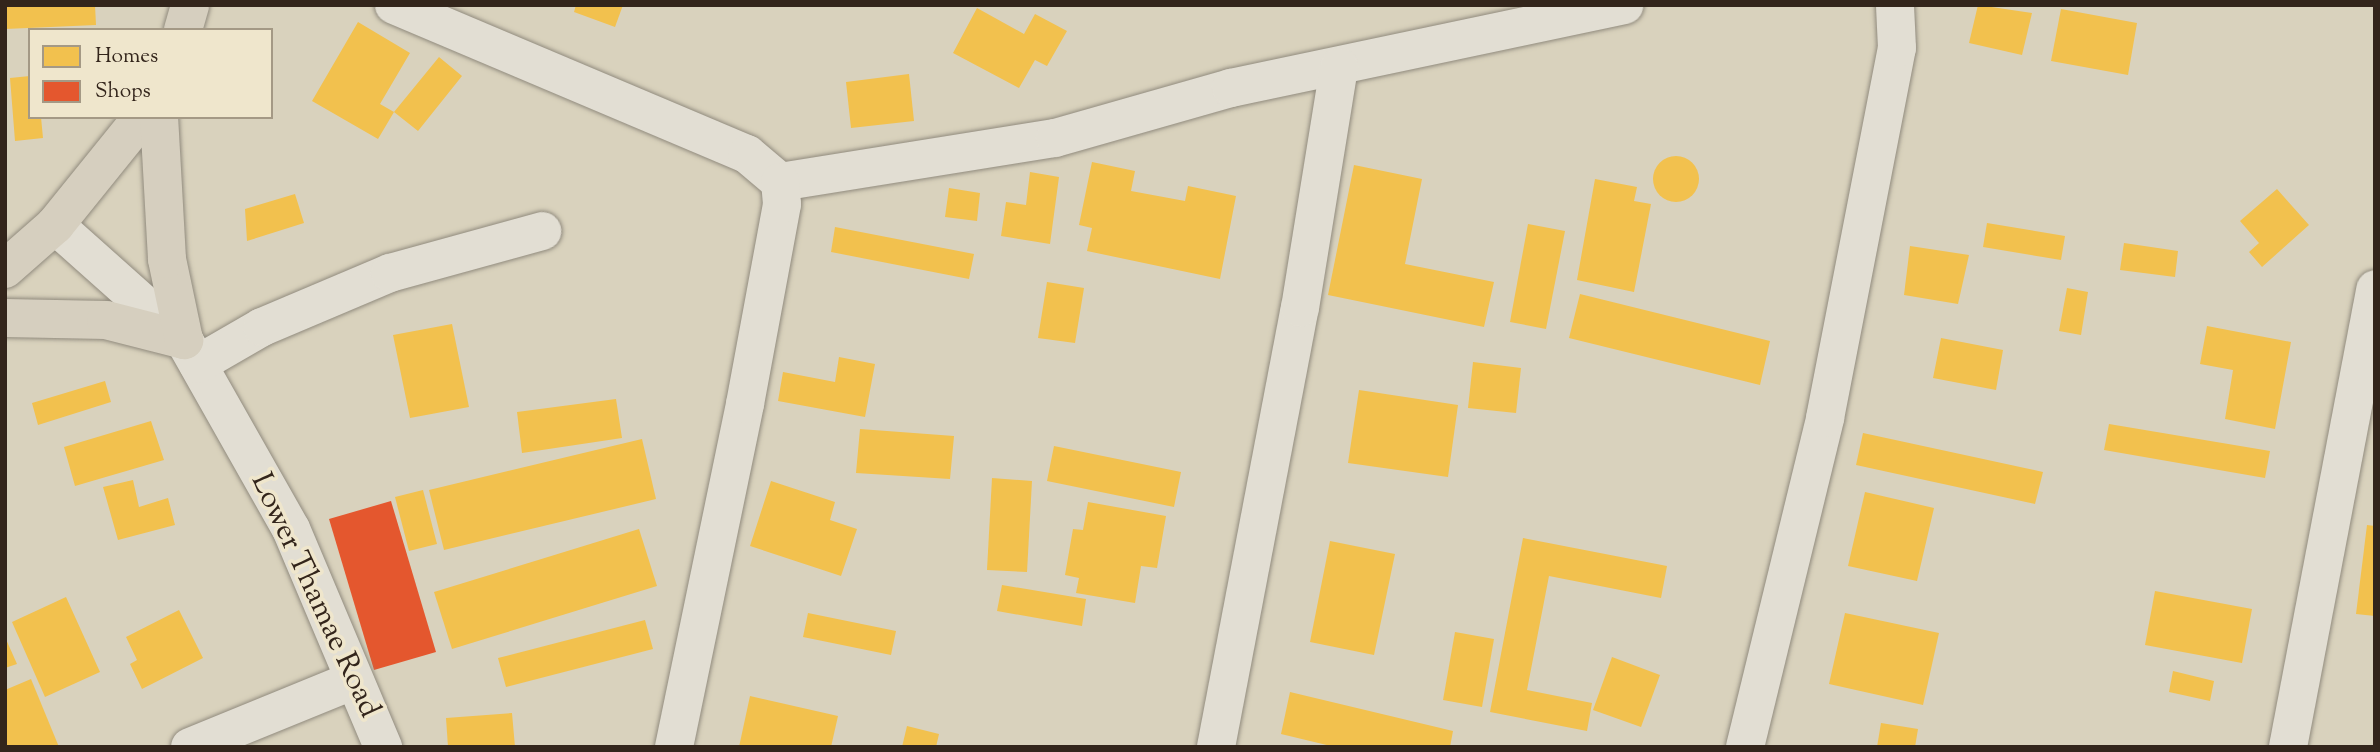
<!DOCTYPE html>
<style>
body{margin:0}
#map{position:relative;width:2380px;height:752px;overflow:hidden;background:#d9d2bd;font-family:"Sorts Mill Goudy",serif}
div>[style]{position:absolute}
.homes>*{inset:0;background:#f2c14e}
.round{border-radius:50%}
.shops>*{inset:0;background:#e4572e}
.roads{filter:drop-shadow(0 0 2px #918b7e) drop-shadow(0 0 2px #918b7e)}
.minor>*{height:38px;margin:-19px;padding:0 19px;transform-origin:19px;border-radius:19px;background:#e2ded3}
.major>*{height:38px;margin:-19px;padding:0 19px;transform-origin:19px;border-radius:19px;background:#d6cfbf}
span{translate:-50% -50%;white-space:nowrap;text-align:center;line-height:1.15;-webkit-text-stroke:7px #efe6cc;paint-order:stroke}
.street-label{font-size:30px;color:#33251b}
.frame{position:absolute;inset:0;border:7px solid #33251b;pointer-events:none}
.legend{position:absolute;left:28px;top:28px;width:245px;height:91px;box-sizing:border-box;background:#efe6cc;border:2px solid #a49985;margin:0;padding:9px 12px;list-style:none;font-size:21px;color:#33251b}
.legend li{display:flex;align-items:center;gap:14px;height:35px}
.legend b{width:35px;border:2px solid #a49985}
</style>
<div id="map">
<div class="homes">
<i style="clip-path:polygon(5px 5px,95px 5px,96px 25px,5px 29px)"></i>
<i style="clip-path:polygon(576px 5px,623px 5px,615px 27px,574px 12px)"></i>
<i style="clip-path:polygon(1978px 5px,2032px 13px,2022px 55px,1969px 43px)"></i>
<i style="clip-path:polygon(977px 8px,1024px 34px,1035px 14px,1067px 31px,1047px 66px,1035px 60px,1019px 88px,953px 53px)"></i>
<i style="clip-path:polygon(2061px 9px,2137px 23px,2128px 75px,2051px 61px)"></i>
<i style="clip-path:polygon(358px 22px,410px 53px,380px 104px,394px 112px,439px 57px,462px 76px,418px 131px,394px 112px,378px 139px,312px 101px)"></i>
<i style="clip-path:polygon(909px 74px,914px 121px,851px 128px,846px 82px)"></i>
<i style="clip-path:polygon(30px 76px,30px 117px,41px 117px,43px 138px,15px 141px,10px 78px)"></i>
<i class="round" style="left:1653px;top:156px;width:46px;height:46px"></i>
<i style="clip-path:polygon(1092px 162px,1135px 171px,1131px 191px,1185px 201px,1188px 186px,1236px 196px,1220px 279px,1087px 251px,1092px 228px,1079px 225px)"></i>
<i style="clip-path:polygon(1354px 165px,1422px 179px,1405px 264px,1494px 282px,1484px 327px,1328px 295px)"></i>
<i style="clip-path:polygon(1030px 172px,1059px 177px,1050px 244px,1001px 236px,1006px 202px,1026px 205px)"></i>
<i style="clip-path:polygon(1595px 179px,1637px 187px,1634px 201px,1651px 204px,1634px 292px,1577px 280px)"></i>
<i style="clip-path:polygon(949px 188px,980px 193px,977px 221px,945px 217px)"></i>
<i style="clip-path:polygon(2277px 189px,2309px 225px,2262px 267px,2249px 252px,2259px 243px,2240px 221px)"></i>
<i style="clip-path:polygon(295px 194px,304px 223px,247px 241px,245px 209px)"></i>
<i style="clip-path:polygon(1987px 223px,2065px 236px,2061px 260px,1983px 247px)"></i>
<i style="clip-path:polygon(1528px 224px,1565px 231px,1546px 329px,1510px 322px)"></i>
<i style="clip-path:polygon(835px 227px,974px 254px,969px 279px,831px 252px)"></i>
<i style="clip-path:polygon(2124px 243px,2178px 251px,2175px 277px,2120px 270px)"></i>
<i style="clip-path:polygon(1910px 246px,1969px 255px,1958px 304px,1904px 295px)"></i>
<i style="clip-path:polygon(1047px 282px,1084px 288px,1075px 343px,1038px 338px)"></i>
<i style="clip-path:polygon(2067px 288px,2088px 292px,2081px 335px,2059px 331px)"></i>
<i style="clip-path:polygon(1580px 294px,1770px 341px,1760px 385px,1569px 338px)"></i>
<i style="clip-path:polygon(452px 324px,469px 407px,410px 418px,393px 335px)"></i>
<i style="clip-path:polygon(2207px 326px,2291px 342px,2275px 429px,2225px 419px,2233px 370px,2200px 364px)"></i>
<i style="clip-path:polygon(1941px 338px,2003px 350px,1996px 390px,1933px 378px)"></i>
<i style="clip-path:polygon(839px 357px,875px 364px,865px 417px,778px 401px,783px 372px,835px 382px)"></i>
<i style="clip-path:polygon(1473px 362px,1521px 368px,1516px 413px,1468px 408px)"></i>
<i style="clip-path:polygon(105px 381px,111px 402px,38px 425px,32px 403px)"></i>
<i style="clip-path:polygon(1359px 390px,1458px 405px,1448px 477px,1348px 463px)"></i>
<i style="clip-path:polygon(616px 399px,622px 438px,522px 453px,517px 412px)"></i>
<i style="clip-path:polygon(151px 421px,164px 460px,75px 486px,64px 447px)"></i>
<i style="clip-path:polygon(2109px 424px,2270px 451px,2265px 478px,2104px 450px)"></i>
<i style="clip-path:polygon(860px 429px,954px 436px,950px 479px,856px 473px)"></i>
<i style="clip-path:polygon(1863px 433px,2043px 472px,2035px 504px,1856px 465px)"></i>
<i style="clip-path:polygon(642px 439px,656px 499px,444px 550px,429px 490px)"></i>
<i style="clip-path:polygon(1054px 446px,1181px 472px,1174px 507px,1047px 481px)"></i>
<i style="clip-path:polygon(992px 478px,1032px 481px,1027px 572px,987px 570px)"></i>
<i style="clip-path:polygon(133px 480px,139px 507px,168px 498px,175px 525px,118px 540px,103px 487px)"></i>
<i style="clip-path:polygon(771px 481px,835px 502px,830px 520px,857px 529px,841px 576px,750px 546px)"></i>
<i style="clip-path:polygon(423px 490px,437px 544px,409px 551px,395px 497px)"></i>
<i style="clip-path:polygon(1865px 492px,1934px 508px,1917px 581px,1848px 566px)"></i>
<i style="clip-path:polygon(1088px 502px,1166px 516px,1157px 568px,1141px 566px,1135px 603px,1076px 593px,1079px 578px,1065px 575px,1073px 529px,1083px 530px)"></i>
<i style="clip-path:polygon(2367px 525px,2375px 526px,2375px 616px,2356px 614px)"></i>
<i style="clip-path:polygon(639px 529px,657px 586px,452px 649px,434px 592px)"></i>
<i style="clip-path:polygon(1523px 538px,1667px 566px,1661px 598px,1549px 576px,1527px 690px,1592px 703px,1587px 731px,1490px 712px)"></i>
<i style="clip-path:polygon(1330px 541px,1395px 554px,1374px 655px,1310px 642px)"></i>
<i style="clip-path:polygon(1002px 585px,1086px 599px,1082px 626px,997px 611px)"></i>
<i style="clip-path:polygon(2155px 591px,2252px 609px,2242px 663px,2145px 645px)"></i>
<i style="clip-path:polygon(66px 597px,100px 672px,45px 697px,12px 622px)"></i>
<i style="clip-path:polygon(179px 610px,203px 658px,142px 689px,130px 664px,137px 660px,126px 637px)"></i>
<i style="clip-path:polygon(808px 613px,896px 631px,891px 655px,803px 637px)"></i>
<i style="clip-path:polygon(1845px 613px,1939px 633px,1923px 705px,1829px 684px)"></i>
<i style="clip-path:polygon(645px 620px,653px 649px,506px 687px,498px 658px)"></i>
<i style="clip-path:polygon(1455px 632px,1494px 639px,1482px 707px,1443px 700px)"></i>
<i style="clip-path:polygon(5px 637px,17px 664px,5px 668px)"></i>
<i style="clip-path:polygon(1612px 657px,1660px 675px,1641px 727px,1593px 710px)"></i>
<i style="clip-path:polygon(2173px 671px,2214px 681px,2210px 701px,2169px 692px)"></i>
<i style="clip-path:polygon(31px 679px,59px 747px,6px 747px,5px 690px)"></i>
<i style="clip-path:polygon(1290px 692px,1453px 731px,1450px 747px,1335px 747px,1281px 734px)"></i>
<i style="clip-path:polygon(750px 696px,838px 716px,831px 747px,739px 747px)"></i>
<i style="clip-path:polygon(512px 713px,515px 747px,448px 747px,446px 718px)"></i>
<i style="clip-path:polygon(1881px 723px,1918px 729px,1915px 747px,1877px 747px)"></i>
<i style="clip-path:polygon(907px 726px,939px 734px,936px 747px,902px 747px)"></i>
</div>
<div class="shops">
<i style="clip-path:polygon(391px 501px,436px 652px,374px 670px,329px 519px)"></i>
</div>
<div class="roads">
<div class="minor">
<i style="left:394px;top:5px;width:383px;rotate:22.9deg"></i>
<i style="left:747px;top:154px;width:43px;rotate:40.3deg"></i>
<i style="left:780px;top:182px;width:278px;rotate:-9.1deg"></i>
<i style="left:1055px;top:138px;width:183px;rotate:-15.9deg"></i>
<i style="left:1231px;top:88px;width:402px;rotate:-11.9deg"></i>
<i style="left:55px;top:225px;width:173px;rotate:41.7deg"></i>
<i style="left:184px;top:340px;width:217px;rotate:60.5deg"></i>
<i style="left:291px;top:529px;width:237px;rotate:67.1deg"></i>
<i style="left:198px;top:364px;width:74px;rotate:-30deg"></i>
<i style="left:262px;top:327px;width:139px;rotate:-22.9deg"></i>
<i style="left:390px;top:273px;width:158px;rotate:-15.4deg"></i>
<i style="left:190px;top:747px;width:177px;rotate:-22.2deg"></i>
<i style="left:674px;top:747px;width:350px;rotate:-78.3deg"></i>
<i style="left:745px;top:404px;width:203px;rotate:-79.5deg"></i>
<i style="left:782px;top:204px;width:22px;rotate:-95deg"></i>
<i style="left:1216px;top:747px;width:447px;rotate:-79.2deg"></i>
<i style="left:1300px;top:308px;width:244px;rotate:-80.8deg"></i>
<i style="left:1745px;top:747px;width:339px;rotate:-76.3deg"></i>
<i style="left:1825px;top:418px;width:377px;rotate:-79deg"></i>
<i style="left:1897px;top:48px;width:43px;rotate:-92.7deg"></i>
<i style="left:2288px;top:747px;width:466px;rotate:-79.2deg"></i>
</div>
<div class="major">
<i style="left:183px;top:30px;width:26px;rotate:-74deg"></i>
<i style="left:5px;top:269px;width:67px;rotate:-41.3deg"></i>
<i style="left:55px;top:225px;width:139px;rotate:-51.1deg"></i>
<i style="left:5px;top:318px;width:101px;rotate:1.1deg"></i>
<i style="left:106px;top:320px;width:81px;rotate:14.4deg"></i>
<i style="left:184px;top:340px;width:83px;rotate:-101.9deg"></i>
<i style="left:167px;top:259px;width:142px;rotate:-93.2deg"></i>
</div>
</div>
<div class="street-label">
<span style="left:314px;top:596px;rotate:65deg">Lower Thamae Road</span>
</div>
<div class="frame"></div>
<ul class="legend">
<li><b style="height:19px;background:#f2c14e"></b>Homes</li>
<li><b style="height:19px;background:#e4572e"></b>Shops</li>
</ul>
</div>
